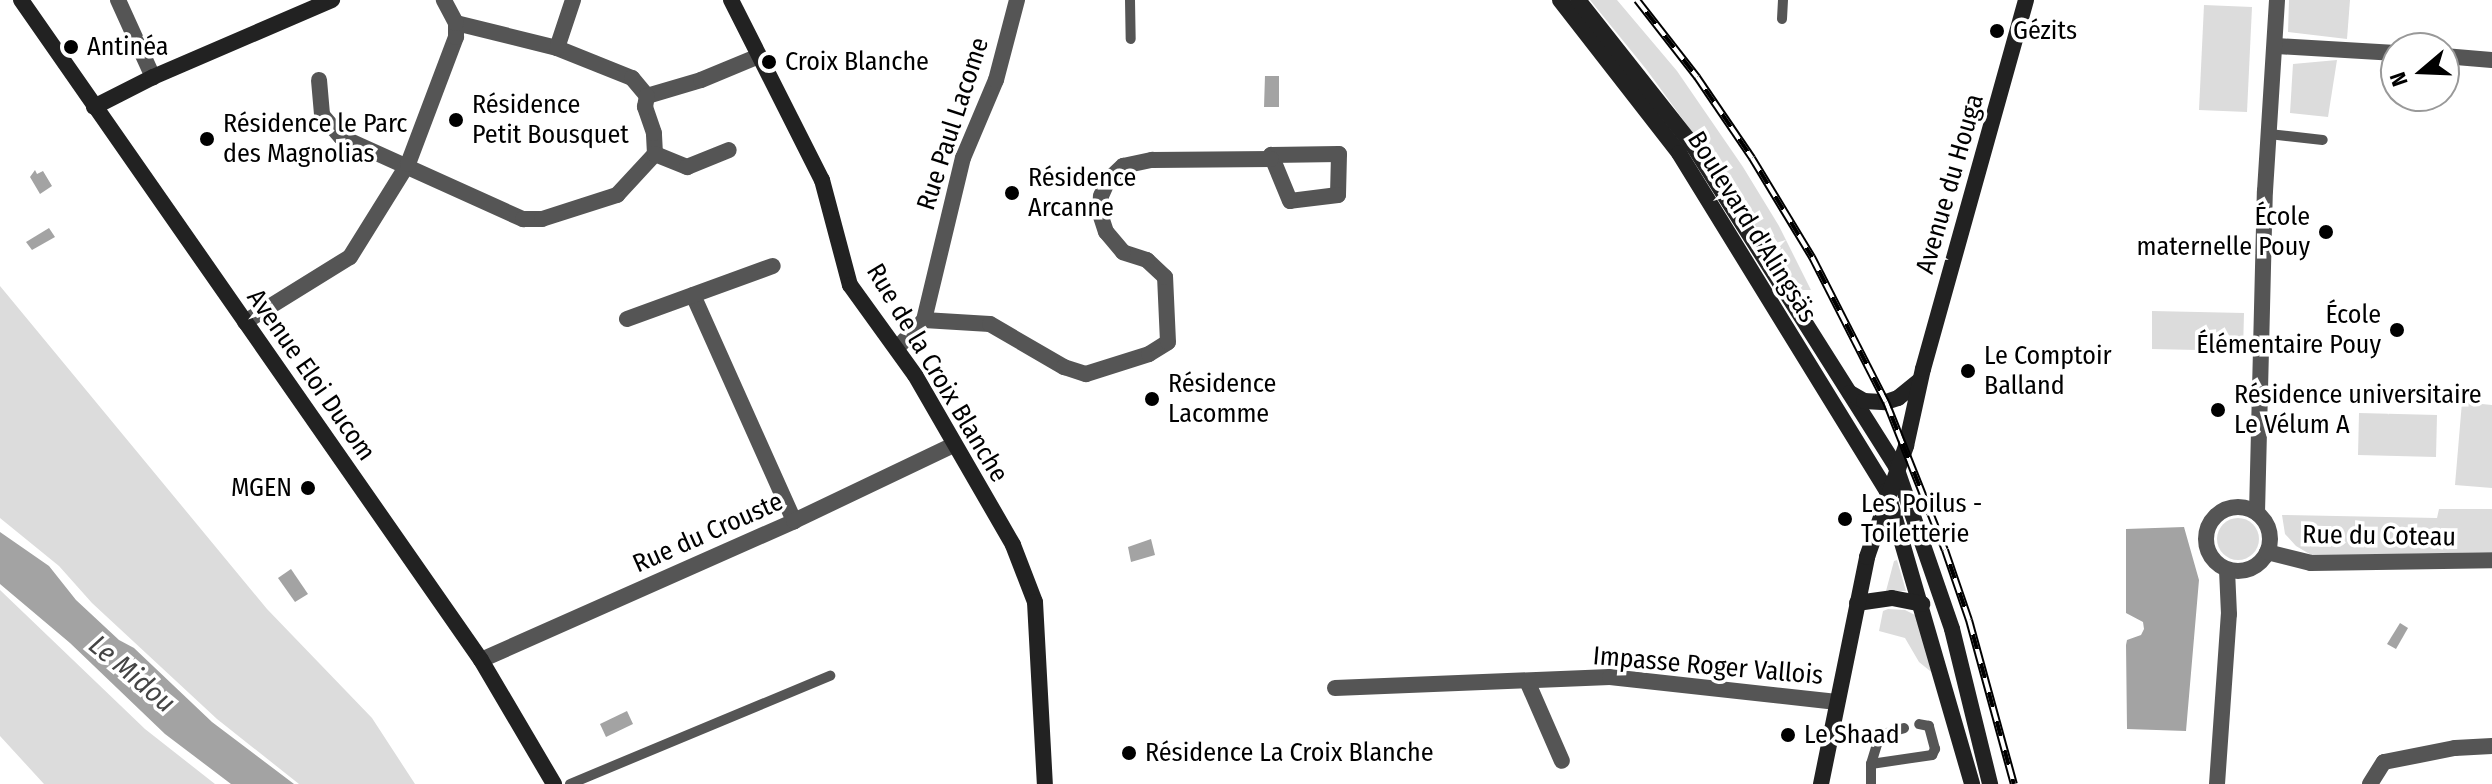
<!DOCTYPE html>
<meta charset="utf-8">
<style>
body{margin:0}
#map{position:relative;width:2492px;height:784px;overflow:hidden;background:#fff;font-family:"Fira Sans Condensed",sans-serif}
div>[style]{position:absolute}
.green>*{inset:0;background:#dcdcdc}
.round{border-radius:50%}
.water>*{inset:0;background:#a3a3a3}
.lane>*{height:10px;margin:-5px;padding:0 5px;transform-origin:5px;border-radius:5px;background:#555}
.street>*{height:16px;margin:-8px;padding:0 8px;transform-origin:8px;border-radius:8px;background:#555}
.street>.ring{margin:-8px;padding:0;box-sizing:content-box;background:none;border:16px solid #555;border-radius:50%}
.secondary>*{height:16px;margin:-8px;padding:0 8px;transform-origin:8px;border-radius:8px;background:#222}
.rail>*{height:8px;margin-top:-4px;transform-origin:0;background:repeating-linear-gradient(90deg,#fff 0 15px,#000 0 30px);box-sizing:border-box;border-block:2px solid #000}
.dots>*{width:22px;height:22px;translate:-50% -50%;box-sizing:border-box;border:4px solid #fff;border-radius:50%}
span{translate:-50% -50%;white-space:nowrap;text-align:center;line-height:1.15;-webkit-text-stroke:7px #fff;paint-order:stroke}
.poi-label{font-size:26px;color:#000}
.left{translate:0 -50%;text-align:left}
.right{translate:-100% -50%;text-align:right}
.street-label{font-size:26px;color:#000}
.water-label{font-size:28px;color:#444;font-style:italic}
.north{position:absolute;left:2380px;top:32px;width:80px;height:80px;box-sizing:border-box;background:#fff;border:2px solid #999;border-radius:50%;rotate:251deg;font-size:22px;font-weight:700;line-height:32px;text-align:center;color:#000}
.north::after{content:'';display:block;margin:auto;width:28px;height:36px;background:#000;clip-path:polygon(50% 0,100% 100%,50% 72%,0 100%)}
</style>
<div id="map">
<div class="green">
<i style="clip-path:polygon(1590px 0,1617px 0,1677px 71px,1743px 167px,1779px 226px,1811px 290px,1797px 290px,1717px 166px,1646px 69px)"></i>
<i style="clip-path:polygon(2289px 0,2350px 0,2347px 39px,2288px 32px)"></i>
<i style="clip-path:polygon(2204px 5px,2252px 7px,2247px 112px,2199px 110px)"></i>
<i style="clip-path:polygon(2337px 60px,2328px 117px,2290px 113px,2293px 64px)"></i>
<i style="clip-path:polygon(0 286px,267px 609px,372px 718px,415px 784px,299px 784px,217px 719px,92px 603px,59px 566px,0 518px)"></i>
<i style="clip-path:polygon(2152px 311px,2244px 313px,2243px 351px,2152px 349px)"></i>
<i style="clip-path:polygon(2462px 402px,2492px 405px,2492px 488px,2455px 485px)"></i>
<i style="clip-path:polygon(2359px 413px,2437px 415px,2436px 457px,2358px 455px)"></i>
<i style="clip-path:polygon(2439px 509px,2492px 509px,2492px 552px,2313px 556px,2296px 546px,2285px 534px,2282px 515px,2437px 518px)"></i>
<i class="round" style="left:2217px;top:518px;width:42px;height:42px"></i>
<i style="clip-path:polygon(1897px 560px,1906px 591px,1886px 591px,1894px 561px)"></i>
<i style="clip-path:polygon(0 590px,145px 729px,215px 784px,44px 784px,0 736px)"></i>
<i style="clip-path:polygon(1888px 609px,1905px 610px,1915px 615px,1935px 675px,1919px 662px,1905px 638px,1879px 631px,1883px 611px)"></i>
</div>
<div class="water">
<i style="clip-path:polygon(1265px 76px,1279px 76px,1279px 107px,1264px 107px)"></i>
<i style="clip-path:polygon(35px 170px,37px 174px,43px 171px,52px 186px,40px 194px,30px 177px)"></i>
<i style="clip-path:polygon(49px 228px,55px 237px,32px 250px,26px 242px)"></i>
<i style="clip-path:polygon(2184px 527px,2199px 580px,2186px 731px,2127px 729px,2126px 645px,2127px 640px,2141px 635px,2144px 629px,2143px 622px,2126px 613px,2126px 529px)"></i>
<i style="clip-path:polygon(0 532px,49px 566px,76px 600px,119px 640px,134px 648px,212px 722px,294px 784px,231px 784px,165px 734px,70px 643px,0 584px)"></i>
<i style="clip-path:polygon(1151px 539px,1155px 555px,1131px 562px,1128px 547px)"></i>
<i style="clip-path:polygon(291px 569px,308px 594px,295px 602px,278px 578px)"></i>
<i style="clip-path:polygon(2400px 623px,2408px 628px,2396px 649px,2387px 644px)"></i>
<i style="clip-path:polygon(627px 711px,633px 724px,606px 737px,600px 724px)"></i>
</div>
<div class="lane">
<i style="left:1130px;top:0;width:39px;rotate:89deg"></i>
<i style="left:1782px;top:19px;width:19px;rotate:-87deg"></i>
<i style="left:2269px;top:134px;width:54px;rotate:6.3deg"></i>
<i style="left:1871px;top:764px;width:62px;rotate:-8.4deg"></i>
<i style="left:1932px;top:755px;width:7px;rotate:-63deg"></i>
<i style="left:1935px;top:749px;width:24px;rotate:-105deg"></i>
<i style="left:1929px;top:726px;width:10px;rotate:-169deg"></i>
<i style="left:570px;top:784px;width:282px;rotate:-22.6deg"></i>
<i style="left:1871px;top:784px;width:20px;rotate:-90deg"></i>
<i style="left:1871px;top:764px;width:30px;rotate:-73deg"></i>
<i style="left:1880px;top:735px;width:25px;rotate:-16deg"></i>
</div>
<div class="street">
<i style="left:118px;top:0;width:85px;rotate:65.6deg"></i>
<i style="left:456px;top:23px;width:104px;rotate:13.9deg"></i>
<i style="left:557px;top:48px;width:81px;rotate:21.8deg"></i>
<i style="left:632px;top:78px;width:23px;rotate:50deg"></i>
<i style="left:647px;top:96px;width:56px;rotate:-16.5deg"></i>
<i style="left:701px;top:80px;width:63px;rotate:-22.5deg"></i>
<i style="left:2277px;top:46px;width:119px;rotate:3.4deg"></i>
<i style="left:557px;top:48px;width:51px;rotate:-71.6deg"></i>
<i style="left:2444px;top:56px;width:48px;rotate:4.8deg"></i>
<i style="left:319px;top:80px;width:35px;rotate:85deg"></i>
<i style="left:322px;top:115px;width:29px;rotate:49deg"></i>
<i style="left:341px;top:137px;width:200px;rotate:24.3deg"></i>
<i style="left:523px;top:219px;width:19px"></i>
<i style="left:542px;top:219px;width:79px;rotate:-17.7deg"></i>
<i style="left:617px;top:195px;width:56px;rotate:-47.2deg"></i>
<i style="left:655px;top:154px;width:21px;rotate:-93deg"></i>
<i style="left:654px;top:133px;width:28px;rotate:-109deg"></i>
<i style="left:645px;top:107px;width:11px;rotate:-80deg"></i>
<i style="left:655px;top:154px;width:35px;rotate:22deg"></i>
<i style="left:687px;top:167px;width:45px;rotate:-22deg"></i>
<i style="left:1339px;top:154px;width:41px;rotate:91.4deg"></i>
<i style="left:1338px;top:195px;width:48px;rotate:172.9deg"></i>
<i style="left:1290px;top:201px;width:50px;rotate:-112.4deg"></i>
<i style="left:1271px;top:155px;width:68px;rotate:-0.8deg"></i>
<i style="left:693px;top:295px;width:248px;rotate:65.9deg"></i>
<i style="left:627px;top:319px;width:155px;rotate:-20deg"></i>
<i style="left:924px;top:320px;width:66px;rotate:3.5deg"></i>
<i style="left:990px;top:324px;width:86px;rotate:30.2deg"></i>
<i style="left:1064px;top:367px;width:23px;rotate:18deg"></i>
<i style="left:1086px;top:374px;width:66px;rotate:-17.6deg"></i>
<i style="left:1149px;top:354px;width:22px;rotate:-32deg"></i>
<i style="left:1168px;top:342px;width:65px;rotate:-92.6deg"></i>
<i style="left:1165px;top:277px;width:25px;rotate:-137deg"></i>
<i style="left:1147px;top:260px;width:25px;rotate:-162deg"></i>
<i style="left:1123px;top:252px;width:26px;rotate:-130deg"></i>
<i style="left:1106px;top:232px;width:19px;rotate:-108deg"></i>
<i style="left:1100px;top:214px;width:18px;rotate:-87deg"></i>
<i style="left:1101px;top:196px;width:17px;rotate:-66deg"></i>
<i style="left:1108px;top:180px;width:21px;rotate:-43deg"></i>
<i style="left:1123px;top:166px;width:30px;rotate:-12deg"></i>
<i style="left:1152px;top:160px;width:119px;rotate:-0.5deg"></i>
<i style="left:245px;top:322px;width:123px;rotate:-31.8deg"></i>
<i style="left:350px;top:257px;width:110px;rotate:-58.1deg"></i>
<i style="left:408px;top:164px;width:136px;rotate:-69.3deg"></i>
<i style="left:456px;top:37px;width:14px;rotate:-90deg"></i>
<i style="left:456px;top:23px;width:26px;rotate:-118deg"></i>
<i style="left:897px;top:348px;width:39px;rotate:-46deg"></i>
<i style="left:924px;top:320px;width:167px;rotate:-76.5deg"></i>
<i style="left:963px;top:158px;width:85px;rotate:-67.1deg"></i>
<i style="left:996px;top:80px;width:83px;rotate:-75.3deg"></i>
<i class="ring" style="left:2206px;top:507px;width:48px;height:48px"></i>
<i style="left:2257px;top:513px;width:322px;rotate:-88.6deg"></i>
<i style="left:2265px;top:191px;width:191px;rotate:-86.4deg"></i>
<i style="left:2267px;top:552px;width:45px;rotate:14deg"></i>
<i style="left:2311px;top:563px;width:181px;rotate:-0.9deg"></i>
<i style="left:481px;top:660px;width:342px;rotate:-23.9deg"></i>
<i style="left:794px;top:521px;width:176px;rotate:-25.5deg"></i>
<i style="left:1527px;top:681px;width:87px;rotate:66.4deg"></i>
<i style="left:1335px;top:688px;width:275px;rotate:-2.3deg"></i>
<i style="left:1610px;top:677px;width:226px;rotate:6.3deg"></i>
<i style="left:2217px;top:784px;width:170px;rotate:-86deg"></i>
<i style="left:2229px;top:614px;width:44px;rotate:-92.6deg"></i>
<i style="left:2370px;top:784px;width:26px;rotate:-58deg"></i>
<i style="left:2384px;top:762px;width:72px;rotate:-11.2deg"></i>
<i style="left:2455px;top:748px;width:37px;rotate:-3deg"></i>
</div>
<div class="secondary">
<i style="left:21px;top:0;width:804px;rotate:55.12deg"></i>
<i style="left:481px;top:660px;width:144px;rotate:59.5deg"></i>
<i style="left:731px;top:0;width:202px;rotate:63.2deg"></i>
<i style="left:822px;top:180px;width:109px;rotate:75.1deg"></i>
<i style="left:850px;top:285px;width:111px;rotate:54.2deg"></i>
<i style="left:915px;top:375px;width:196px;rotate:60deg"></i>
<i style="left:1013px;top:545px;width:61px;rotate:68.9deg"></i>
<i style="left:1035px;top:602px;width:182px;rotate:86.9deg"></i>
<i style="left:1560px;top:0;width:194px;rotate:52.1deg"></i>
<i style="left:1679px;top:153px;width:397px;rotate:58.4deg"></i>
<i style="left:1887px;top:491px;width:305px;rotate:73.8deg"></i>
<i style="left:1578px;top:0;width:187px;rotate:51.7deg"></i>
<i style="left:1694px;top:147px;width:378px;rotate:57.7deg"></i>
<i style="left:1896px;top:467px;width:171px;rotate:70.9deg"></i>
<i style="left:1952px;top:629px;width:160px;rotate:76.2deg"></i>
<i style="left:94px;top:107px;width:66px;rotate:-27deg"></i>
<i style="left:153px;top:77px;width:195px;rotate:-23.3deg"></i>
<i style="left:1850px;top:393px;width:16px;rotate:30deg"></i>
<i style="left:1864px;top:401px;width:22px;rotate:3deg"></i>
<i style="left:1886px;top:402px;width:13px;rotate:-18deg"></i>
<i style="left:1898px;top:398px;width:27px;rotate:-39deg"></i>
<i style="left:1857px;top:603px;width:35px;rotate:-8deg"></i>
<i style="left:1892px;top:598px;width:31px;rotate:11deg"></i>
<i style="left:1821px;top:784px;width:232px;rotate:-78.5deg"></i>
<i style="left:1867px;top:557px;width:118px;rotate:-70.6deg"></i>
<i style="left:1906px;top:446px;width:79px;rotate:-77.6deg"></i>
<i style="left:1923px;top:369px;width:383px;rotate:-74.4deg"></i>
</div>
<div class="rail">
<i style="left:1637px;top:0;width:98px;rotate:52.1deg"></i>
<i style="left:1697px;top:77px;width:98px;rotate:55.8deg"></i>
<i style="left:1752px;top:158px;width:116px;rotate:58.8deg"></i>
<i style="left:1812px;top:257px;width:163px;rotate:63deg"></i>
<i style="left:1886px;top:402px;width:159px;rotate:68.3deg"></i>
<i style="left:1945px;top:550px;width:74px;rotate:71.1deg"></i>
<i style="left:1969px;top:620px;width:170px;rotate:74.7deg"></i>
</div>
<div class="dots">
<i style="left:1997px;top:31px;background:#000"></i>
<i style="left:71px;top:47px;background:#000"></i>
<i style="left:769px;top:62px;background:#000"></i>
<i style="left:456px;top:120px;background:#000"></i>
<i style="left:207px;top:139px;background:#000"></i>
<i style="left:1012px;top:193px;background:#000"></i>
<i style="left:2326px;top:232px;background:#000"></i>
<i style="left:2397px;top:330px;background:#000"></i>
<i style="left:1968px;top:371px;background:#000"></i>
<i style="left:1152px;top:399px;background:#000"></i>
<i style="left:2218px;top:410px;background:#000"></i>
<i style="left:308px;top:488px;background:#000"></i>
<i style="left:1845px;top:519px;background:#000"></i>
<i style="left:1788px;top:735px;background:#000"></i>
<i style="left:1129px;top:753px;background:#000"></i>
</div>
<div class="poi-label">
<span class="left" style="left:2013px;top:31px">Gézits</span>
<span class="left" style="left:87px;top:47px">Antinéa</span>
<span class="left" style="left:785px;top:62px">Croix Blanche</span>
<span class="left" style="left:472px;top:120px">Résidence<br>Petit Bousquet</span>
<span class="left" style="left:223px;top:139px">Résidence le Parc<br>des Magnolias</span>
<span class="left" style="left:1028px;top:193px">Résidence<br>Arcanne</span>
<span class="right" style="left:2310px;top:232px">École<br>maternelle Pouy</span>
<span class="right" style="left:2381px;top:330px">École<br>Élémentaire Pouy</span>
<span class="left" style="left:1984px;top:371px">Le Comptoir<br>Balland</span>
<span class="left" style="left:1168px;top:399px">Résidence<br>Lacomme</span>
<span class="left" style="left:2234px;top:410px">Résidence universitaire<br>Le Vélum A</span>
<span class="right" style="left:292px;top:488px">MGEN</span>
<span class="left" style="left:1861px;top:519px">Les Poilus -<br>Toiletterie</span>
<span class="left" style="left:1804px;top:735px">Le Shaad</span>
<span class="left" style="left:1145px;top:753px">Résidence La Croix Blanche</span>
</div>
<div class="street-label">
<span style="left:953px;top:124px;rotate:-72deg">Rue Paul Lacome</span>
<span style="left:1950px;top:184px;rotate:-74deg">Avenue du Houga</span>
<span style="left:1752px;top:227px;rotate:58deg">Boulevard d'Alingsäs</span>
<span style="left:937px;top:373px;rotate:59deg">Rue de la Croix Blanche</span>
<span style="left:311px;top:375px;rotate:55deg">Avenue Eloi Ducom</span>
<span style="left:708px;top:533px;rotate:-24deg">Rue du Crouste</span>
<span style="left:2379px;top:536px;rotate:1deg">Rue du Coteau</span>
<span style="left:1708px;top:666px;rotate:5deg">Impasse Roger Vallois</span>
</div>
<div class="water-label">
<span style="left:132px;top:674px;rotate:40deg">Le Midou</span>
</div>
<div class="north">N</div>
</div>
